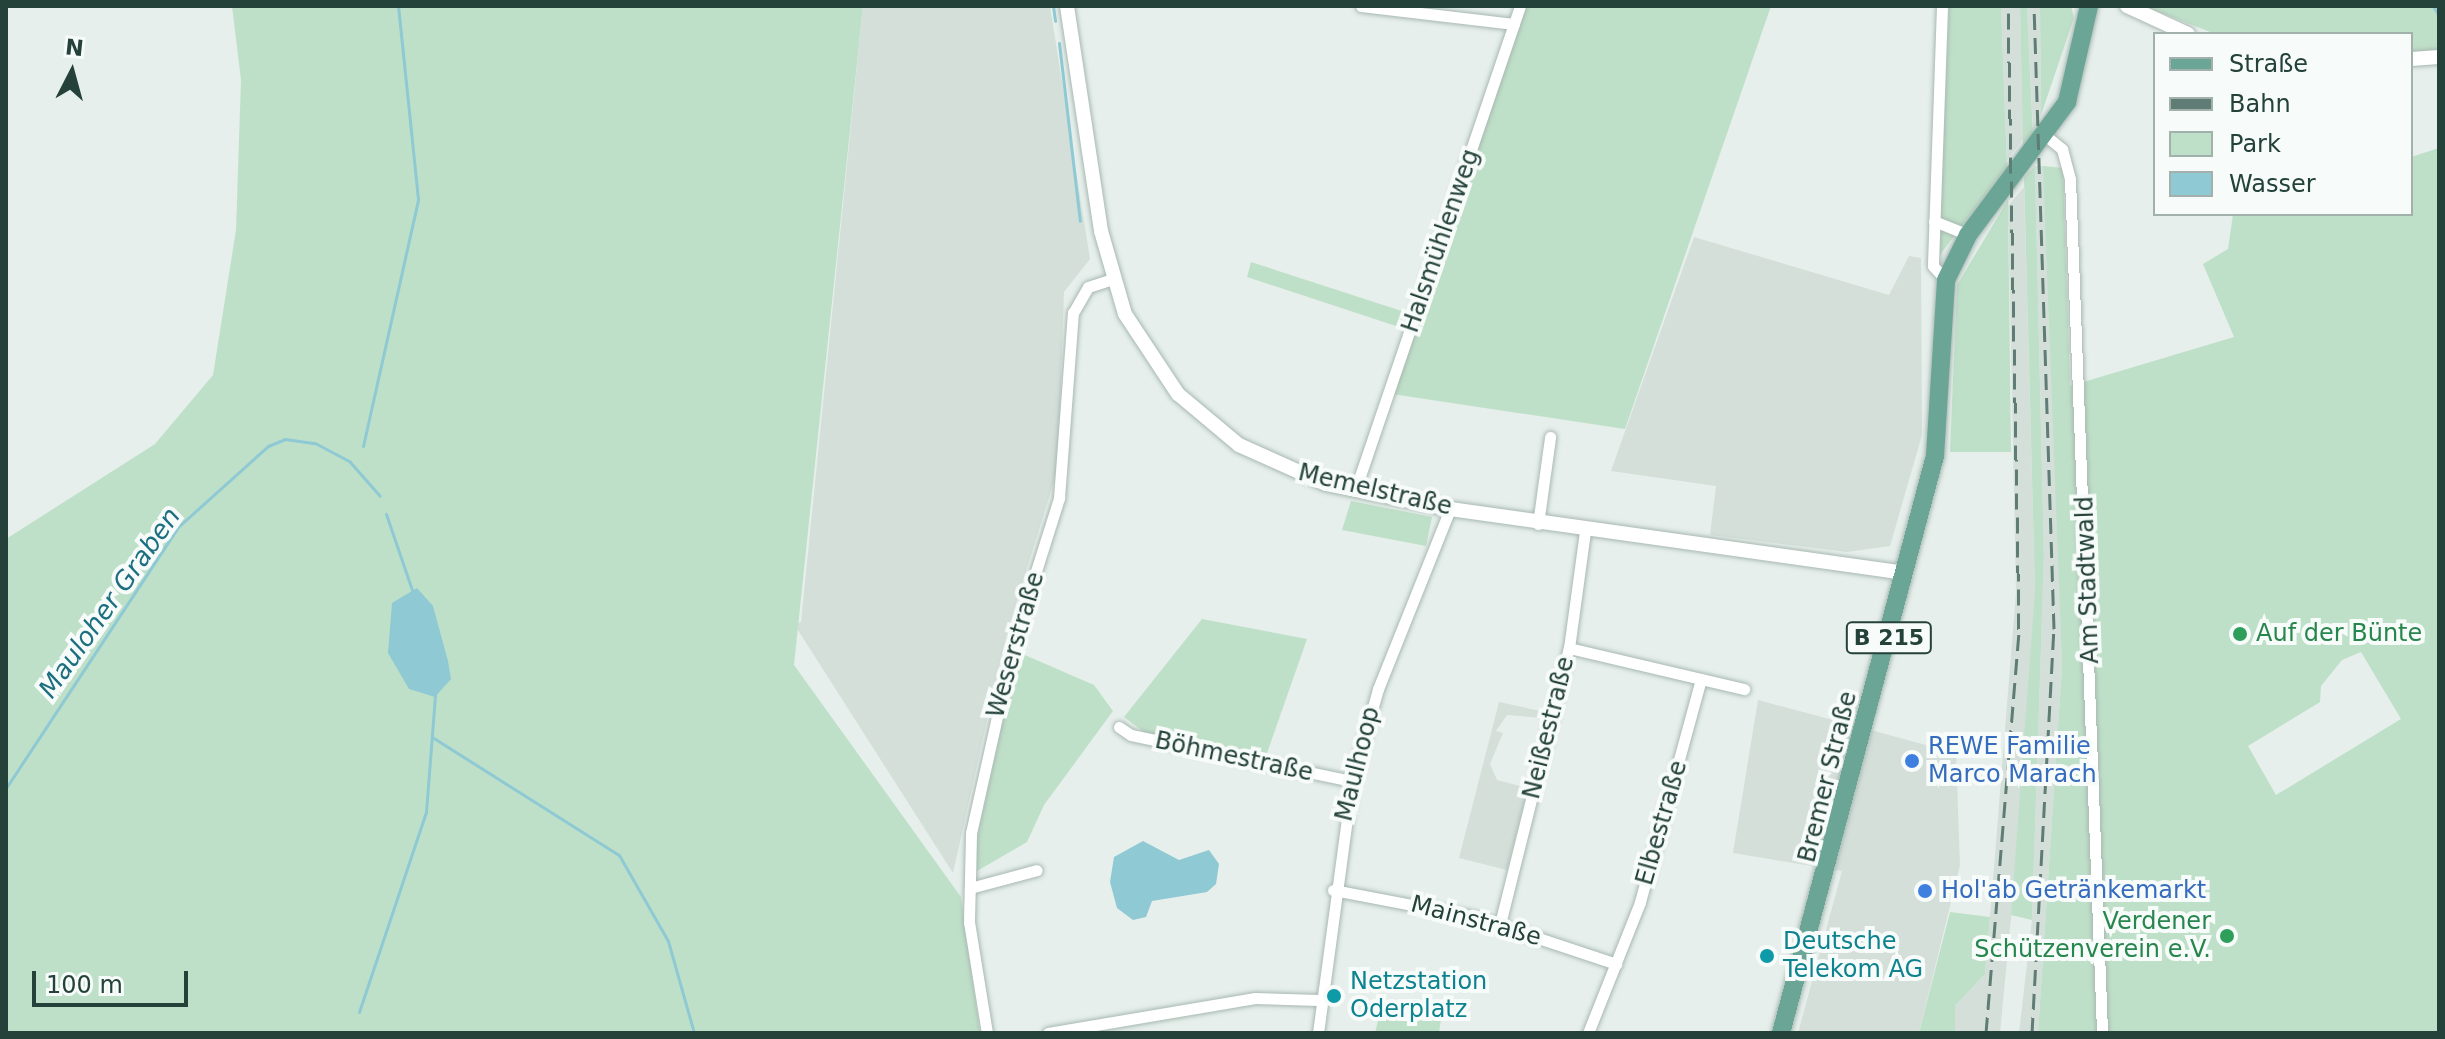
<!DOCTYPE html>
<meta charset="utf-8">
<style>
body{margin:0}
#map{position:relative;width:2445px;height:1039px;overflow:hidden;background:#e6efeb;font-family:"DejaVu Sans",sans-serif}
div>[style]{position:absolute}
.built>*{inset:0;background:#d4dfda}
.green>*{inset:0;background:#bfe0c8}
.water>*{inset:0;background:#8ec9d4}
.stream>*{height:3px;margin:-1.5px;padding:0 1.5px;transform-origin:1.5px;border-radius:1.5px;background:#8ec9d4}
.roads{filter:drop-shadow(0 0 2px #a8b8b2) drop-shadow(0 0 2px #a8b8b2)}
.minor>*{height:11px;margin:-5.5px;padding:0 5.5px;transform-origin:5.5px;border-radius:5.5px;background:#fff}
.tertiary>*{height:14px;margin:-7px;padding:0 7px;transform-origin:7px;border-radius:7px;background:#fff}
.primary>*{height:18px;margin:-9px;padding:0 9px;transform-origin:9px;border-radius:9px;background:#6aa596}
.rail>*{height:3px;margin-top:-1.5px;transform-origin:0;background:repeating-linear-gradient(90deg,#5f7d75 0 16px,transparent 0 24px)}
.dots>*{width:22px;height:22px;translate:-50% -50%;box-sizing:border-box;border:4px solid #f7fbf9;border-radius:50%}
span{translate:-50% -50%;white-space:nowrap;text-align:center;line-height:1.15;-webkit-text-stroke:8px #f7fbf9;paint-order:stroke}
.shield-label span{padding:2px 6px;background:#f7fbf9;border:2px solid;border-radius:6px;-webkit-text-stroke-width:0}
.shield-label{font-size:22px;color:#24423a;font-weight:700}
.street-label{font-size:24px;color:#24423a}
.leisure-label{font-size:24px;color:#27864d}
.left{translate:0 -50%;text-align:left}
.right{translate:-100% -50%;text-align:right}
.shop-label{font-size:24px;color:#366cbe}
.culture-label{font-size:24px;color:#0d838f}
.water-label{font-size:26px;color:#1c6f80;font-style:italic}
.frame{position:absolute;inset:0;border:8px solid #24423a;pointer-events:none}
.legend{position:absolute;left:2153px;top:32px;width:260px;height:184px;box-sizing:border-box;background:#f7fbf9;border:2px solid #a3b1ad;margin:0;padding:10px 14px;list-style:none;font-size:24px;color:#24423a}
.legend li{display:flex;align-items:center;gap:16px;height:40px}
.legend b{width:40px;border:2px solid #a3b1ad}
.north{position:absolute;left:32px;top:32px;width:80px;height:80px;-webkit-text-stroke:6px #f7fbf9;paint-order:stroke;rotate:6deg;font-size:22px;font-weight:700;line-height:32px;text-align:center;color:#24423a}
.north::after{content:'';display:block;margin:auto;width:28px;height:36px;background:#24423a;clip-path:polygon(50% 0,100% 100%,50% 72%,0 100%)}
.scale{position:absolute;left:32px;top:971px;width:156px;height:36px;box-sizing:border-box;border:4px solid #24423a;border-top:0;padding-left:10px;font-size:24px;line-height:28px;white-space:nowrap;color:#24423a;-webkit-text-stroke:6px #f7fbf9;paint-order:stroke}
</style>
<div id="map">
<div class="built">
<i style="clip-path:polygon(863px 6px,1050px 6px,1090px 259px,1064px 292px,1058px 469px,1006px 635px,953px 873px,794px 624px,801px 622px)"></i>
<i style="clip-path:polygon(2001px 6px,2020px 6px,2023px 139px,2007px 160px)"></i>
<i style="clip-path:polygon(2027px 6px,2040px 6px,2041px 115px,2033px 131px)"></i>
<i style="clip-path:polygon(2035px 166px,2043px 166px,2050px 274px,2062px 666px,2038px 1033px,2019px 1033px,2032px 920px,2044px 557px)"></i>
<i style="clip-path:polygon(2024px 187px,2035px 590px,2031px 710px,2000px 1033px,1955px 1033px,1955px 1006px,1985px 974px,1990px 917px,2016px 592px,2008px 206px)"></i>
<i style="clip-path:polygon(1694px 237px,1889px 295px,1909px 256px,1921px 258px,1922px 435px,1890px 546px,1847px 552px,1710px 535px,1716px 486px,1611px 471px)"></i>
<i style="clip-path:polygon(1758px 700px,1956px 753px,1960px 865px,1919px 1033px,1798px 1033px,1842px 871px,1733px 853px)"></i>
<i style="clip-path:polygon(1499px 702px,1545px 712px,1544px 718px,1507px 715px,1496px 731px,1503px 733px,1490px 764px,1497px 780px,1528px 788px,1507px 870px,1459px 858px)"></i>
</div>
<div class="green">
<i style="clip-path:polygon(232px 6px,863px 6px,794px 665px,961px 897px,980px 1033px,6px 1033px,6px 539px,155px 444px,213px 375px,236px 230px,241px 80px)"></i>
<i style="clip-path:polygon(1526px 6px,1771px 6px,1625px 429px,1392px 394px)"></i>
<i style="clip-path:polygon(1949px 6px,2001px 6px,2007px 167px,1939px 256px)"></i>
<i style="clip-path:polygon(2020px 6px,2027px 6px,2033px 137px,2023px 147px)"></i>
<i style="clip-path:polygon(2040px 6px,2071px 6px,2074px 18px,2041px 115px)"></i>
<i style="clip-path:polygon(2439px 6px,2439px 51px,2411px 54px,2411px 34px,2215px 34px,2147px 7px)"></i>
<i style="clip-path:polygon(evenodd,2439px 148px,2439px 1033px,2038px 1033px,2062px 666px,2043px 166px,2063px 168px,2070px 386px,2234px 337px,2203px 264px,2228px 249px,2233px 214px,2411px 214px,2411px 157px,2439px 148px,2361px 652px,2401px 719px,2276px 795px,2248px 746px,2320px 702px,2321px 686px,2342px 660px,2361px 652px)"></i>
<i style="clip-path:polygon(2035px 166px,2044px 557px,2032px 920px,2011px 915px,2035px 590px,2024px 178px)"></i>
<i style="clip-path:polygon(2008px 200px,2011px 452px,1950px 452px,1957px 285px)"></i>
<i style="clip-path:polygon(1251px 262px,1411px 314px,1405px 329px,1247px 277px)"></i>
<i style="clip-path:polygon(1351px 501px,1432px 517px,1426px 546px,1342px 530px)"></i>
<i style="clip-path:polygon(1202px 619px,1307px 639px,1266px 756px,1148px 735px,1124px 717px)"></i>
<i style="clip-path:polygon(1018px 652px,1094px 685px,1113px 711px,1044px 805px,1027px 842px,977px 871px,977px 838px)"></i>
<i style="clip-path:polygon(1950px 912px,1990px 917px,1985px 974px,1955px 1006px,1955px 1033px,1919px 1033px)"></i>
<i style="clip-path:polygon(1380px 1013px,1441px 1019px,1439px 1033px,1375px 1033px)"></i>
</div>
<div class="water">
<i style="clip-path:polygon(417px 588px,433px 606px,448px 661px,451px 679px,435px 697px,409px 689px,388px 653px,392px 603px)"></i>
<i style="clip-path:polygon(1143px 841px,1179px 860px,1209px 850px,1219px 864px,1216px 884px,1207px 892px,1152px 901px,1146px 917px,1133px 920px,1117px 908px,1110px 882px,1114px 857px)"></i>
</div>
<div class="stream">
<i style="left:1053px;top:6px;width:15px;rotate:82deg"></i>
<i style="left:2433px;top:6px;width:12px;rotate:59deg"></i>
<i style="left:1059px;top:43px;width:179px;rotate:83.3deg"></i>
<i style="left:363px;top:446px;width:253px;rotate:-77.4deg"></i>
<i style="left:418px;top:199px;width:194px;rotate:-95.9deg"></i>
<i style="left:386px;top:514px;width:80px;rotate:71.1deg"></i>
<i style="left:432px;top:737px;width:221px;rotate:32.3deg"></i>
<i style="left:619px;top:855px;width:99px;rotate:60.3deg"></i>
<i style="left:668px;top:941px;width:96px;rotate:74.2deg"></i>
<i style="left:6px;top:788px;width:313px;rotate:-56.6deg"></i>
<i style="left:178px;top:527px;width:121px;rotate:-42deg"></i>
<i style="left:268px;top:446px;width:18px;rotate:-22deg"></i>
<i style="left:285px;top:439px;width:30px;rotate:8deg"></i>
<i style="left:315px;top:443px;width:40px;rotate:28deg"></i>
<i style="left:350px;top:462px;width:45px;rotate:48.6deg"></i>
<i style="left:359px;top:1012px;width:211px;rotate:-71.5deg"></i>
<i style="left:426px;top:812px;width:117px;rotate:-85.6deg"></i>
</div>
<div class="roads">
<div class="minor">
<i style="left:1361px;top:6px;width:154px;rotate:6.7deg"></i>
<i style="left:1942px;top:6px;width:260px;rotate:92deg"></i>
<i style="left:1933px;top:266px;width:19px;rotate:47deg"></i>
<i style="left:2046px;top:136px;width:21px;rotate:39deg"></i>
<i style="left:2062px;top:149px;width:31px;rotate:75deg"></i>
<i style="left:2070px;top:179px;width:855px;rotate:87.85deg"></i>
<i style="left:1934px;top:221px;width:37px;rotate:22deg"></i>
<i style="left:1360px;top:476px;width:496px;rotate:-71.2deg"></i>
<i style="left:1538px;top:524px;width:88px;rotate:-82.1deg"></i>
<i style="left:1569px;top:648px;width:180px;rotate:13.2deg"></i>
<i style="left:1119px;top:727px;width:14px;rotate:34deg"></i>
<i style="left:1131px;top:735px;width:226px;rotate:11.8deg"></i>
<i style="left:970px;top:888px;width:69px;rotate:-15deg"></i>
<i style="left:1333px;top:890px;width:145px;rotate:10.8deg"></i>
<i style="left:1475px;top:917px;width:149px;rotate:18.4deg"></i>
<i style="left:1500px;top:924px;width:284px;rotate:-76deg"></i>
<i style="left:1569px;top:648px;width:118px;rotate:-82.2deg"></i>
<i style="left:987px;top:1033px;width:112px;rotate:-99.2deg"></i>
<i style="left:969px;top:922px;width:89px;rotate:-88.7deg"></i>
<i style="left:971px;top:833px;width:197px;rotate:-77.4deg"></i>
<i style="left:1014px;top:641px;width:150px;rotate:-72.5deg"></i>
<i style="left:1059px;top:498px;width:186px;rotate:-85.7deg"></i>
<i style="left:1073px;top:313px;width:30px;rotate:-60deg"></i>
<i style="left:1088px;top:287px;width:25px;rotate:-18deg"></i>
<i style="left:1048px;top:1033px;width:210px;rotate:-9.6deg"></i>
<i style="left:1255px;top:998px;width:63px;rotate:1.8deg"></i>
<i style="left:1318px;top:1033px;width:254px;rotate:-82.3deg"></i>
<i style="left:1352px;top:781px;width:96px;rotate:-74.2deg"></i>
<i style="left:1378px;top:689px;width:194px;rotate:-68.2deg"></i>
<i style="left:1588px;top:1033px;width:141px;rotate:-68.3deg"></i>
<i style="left:1640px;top:902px;width:231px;rotate:-74.7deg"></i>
</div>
<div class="tertiary">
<i style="left:1067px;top:6px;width:228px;rotate:81.4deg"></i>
<i style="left:1101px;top:231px;width:86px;rotate:73.9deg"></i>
<i style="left:1125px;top:314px;width:96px;rotate:56.5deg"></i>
<i style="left:1178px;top:394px;width:80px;rotate:39.9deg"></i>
<i style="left:1239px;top:445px;width:95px;rotate:24.1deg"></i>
<i style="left:1326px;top:484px;width:126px;rotate:11.4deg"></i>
<i style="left:1450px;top:509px;width:460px;rotate:8deg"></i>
<i style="left:2127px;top:6px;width:67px;rotate:24.7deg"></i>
<i style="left:2411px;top:59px;width:28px;rotate:-4deg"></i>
</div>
<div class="primary">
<i style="left:1781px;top:1033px;width:597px;rotate:-75.06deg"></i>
<i style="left:1935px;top:456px;width:176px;rotate:-86.4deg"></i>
<i style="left:1946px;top:280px;width:50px;rotate:-63.9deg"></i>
<i style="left:1968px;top:235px;width:166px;rotate:-53.3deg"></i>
<i style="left:2067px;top:102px;width:98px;rotate:-77.1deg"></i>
</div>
</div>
<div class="rail">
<i style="left:1986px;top:1033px;width:405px;rotate:-85.3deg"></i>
<i style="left:2019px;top:629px;width:623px;rotate:-91.01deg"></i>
<i style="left:2032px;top:1033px;width:405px;rotate:-86.9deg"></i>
<i style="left:2054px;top:629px;width:623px;rotate:-91.84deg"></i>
</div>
<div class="dots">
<i style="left:2240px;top:634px;background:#2e9e5b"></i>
<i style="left:1912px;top:761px;background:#3f7fe0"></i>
<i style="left:1925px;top:891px;background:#3f7fe0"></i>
<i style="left:2227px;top:936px;background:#2e9e5b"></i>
<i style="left:1767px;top:956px;background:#0f9aa8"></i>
<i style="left:1334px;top:996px;background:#0f9aa8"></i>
</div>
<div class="shield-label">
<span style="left:1889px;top:638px">B 215</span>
</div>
<div class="street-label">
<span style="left:1441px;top:241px;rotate:-71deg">Halsmühlenweg</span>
<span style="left:1375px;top:490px;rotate:13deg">Memelstraße</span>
<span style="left:2088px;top:580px;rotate:-92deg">Am Stadtwald</span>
<span style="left:1016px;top:645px;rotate:-74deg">Weserstraße</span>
<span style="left:1549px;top:728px;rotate:-76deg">Neißestraße</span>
<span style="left:1234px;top:757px;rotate:12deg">Böhmestraße</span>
<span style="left:1358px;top:764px;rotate:-76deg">Maulhoop</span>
<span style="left:1828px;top:777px;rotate:-76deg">Bremer Straße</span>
<span style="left:1662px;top:823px;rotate:-74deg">Elbestraße</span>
<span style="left:1476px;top:921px;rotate:15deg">Mainstraße</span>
</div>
<div class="leisure-label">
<span class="left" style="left:2256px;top:634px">Auf der Bünte</span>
<span class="right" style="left:2211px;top:936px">Verdener<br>Schützenverein e.V.</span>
</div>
<div class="shop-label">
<span class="left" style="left:1928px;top:761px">REWE Familie<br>Marco Marach</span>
<span class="left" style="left:1941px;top:891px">Hol'ab Getränkemarkt</span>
</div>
<div class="culture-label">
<span class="left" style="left:1783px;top:956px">Deutsche<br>Telekom AG</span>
<span class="left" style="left:1350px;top:996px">Netzstation<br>Oderplatz</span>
</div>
<div class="water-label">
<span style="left:110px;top:603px;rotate:-55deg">Mauloher Graben</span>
</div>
<div class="frame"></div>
<ul class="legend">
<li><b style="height:10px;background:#6aa596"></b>Straße</li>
<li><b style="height:10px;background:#5f7d75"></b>Bahn</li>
<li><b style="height:22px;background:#bfe0c8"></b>Park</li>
<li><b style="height:22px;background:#8ec9d4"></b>Wasser</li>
</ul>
<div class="north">N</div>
<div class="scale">100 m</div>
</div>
